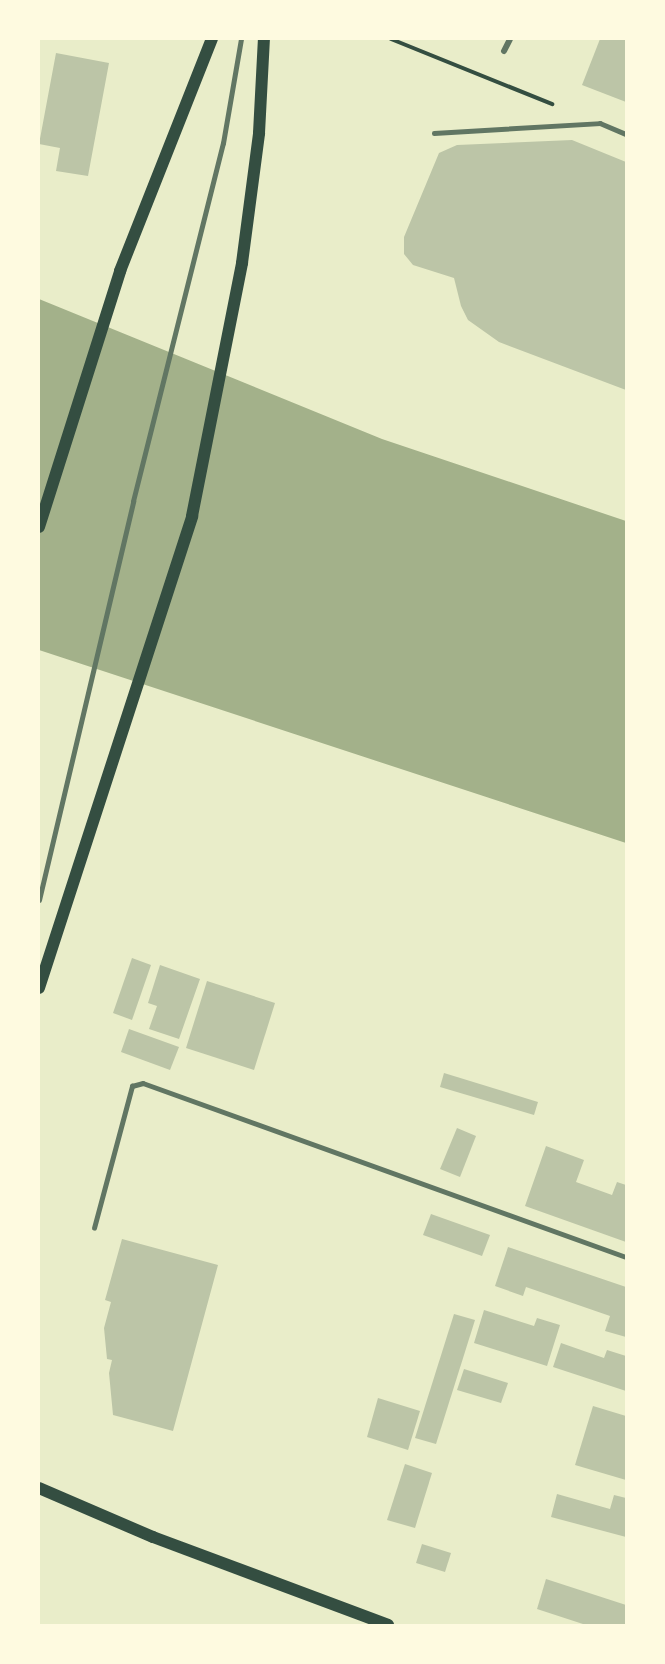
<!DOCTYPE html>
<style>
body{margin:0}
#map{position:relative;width:665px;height:1664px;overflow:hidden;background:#e9edc9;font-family:Commissioner,sans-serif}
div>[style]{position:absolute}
.water>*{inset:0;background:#a3b18a}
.building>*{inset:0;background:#bcc5a7}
.path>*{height:4px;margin:-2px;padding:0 2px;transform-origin:2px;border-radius:2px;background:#344e41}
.service>*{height:4.5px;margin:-2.25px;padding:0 2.25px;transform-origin:2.25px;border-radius:2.25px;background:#617663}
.pedestrian>*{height:5px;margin:-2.5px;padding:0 2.5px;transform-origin:2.5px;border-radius:2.5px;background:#617663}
.minor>*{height:6px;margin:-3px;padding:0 3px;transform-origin:3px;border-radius:3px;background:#617663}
.secondary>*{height:12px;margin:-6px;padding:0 6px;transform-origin:6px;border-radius:6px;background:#344e41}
span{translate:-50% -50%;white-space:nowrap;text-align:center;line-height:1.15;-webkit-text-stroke:4.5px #fefae0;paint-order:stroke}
.frame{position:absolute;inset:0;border:40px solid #fefae0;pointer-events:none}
</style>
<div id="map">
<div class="water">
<i style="clip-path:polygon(39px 299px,382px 439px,626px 521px,626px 843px,39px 650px)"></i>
</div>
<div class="building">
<i style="clip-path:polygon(600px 39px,626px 40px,626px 102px,582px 85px)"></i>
<i style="clip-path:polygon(56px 53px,109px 63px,88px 176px,56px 171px,60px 148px,39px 144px)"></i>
<i style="clip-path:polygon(572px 140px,626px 162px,626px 390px,499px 342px,468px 320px,461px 306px,454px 278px,413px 265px,404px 254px,404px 237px,439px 153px,457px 145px)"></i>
<i style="clip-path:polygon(132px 958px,151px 965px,132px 1020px,113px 1013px)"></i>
<i style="clip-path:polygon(160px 965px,200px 979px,179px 1039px,149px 1029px,157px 1006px,148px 1003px)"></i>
<i style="clip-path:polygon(207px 981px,275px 1003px,254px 1070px,186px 1048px)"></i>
<i style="clip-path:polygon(129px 1029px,179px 1047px,170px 1070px,121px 1052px)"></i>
<i style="clip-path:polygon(444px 1073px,538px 1102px,534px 1115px,440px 1087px)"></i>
<i style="clip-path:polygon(457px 1128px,476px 1136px,460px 1177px,440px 1169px)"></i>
<i style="clip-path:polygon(546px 1146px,584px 1160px,576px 1182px,612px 1195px,617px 1182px,626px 1185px,626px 1242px,525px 1206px)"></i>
<i style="clip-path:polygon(431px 1214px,490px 1235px,482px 1256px,423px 1235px)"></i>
<i style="clip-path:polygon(122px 1239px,218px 1265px,173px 1431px,113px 1415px,109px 1373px,112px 1360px,107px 1359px,104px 1328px,111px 1302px,105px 1300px)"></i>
<i style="clip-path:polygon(508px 1247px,626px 1287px,626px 1337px,605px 1331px,610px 1316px,526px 1287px,523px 1296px,495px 1286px)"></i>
<i style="clip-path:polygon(484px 1310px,534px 1326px,537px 1318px,560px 1325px,547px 1366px,474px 1343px)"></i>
<i style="clip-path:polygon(454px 1314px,475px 1320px,436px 1444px,415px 1438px)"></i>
<i style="clip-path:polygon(561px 1343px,604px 1358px,607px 1350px,626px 1356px,626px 1391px,553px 1367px)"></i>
<i style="clip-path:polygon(464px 1369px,508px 1383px,501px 1403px,457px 1390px)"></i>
<i style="clip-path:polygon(378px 1398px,420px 1411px,408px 1450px,367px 1437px)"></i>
<i style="clip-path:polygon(593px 1406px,626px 1416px,626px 1480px,575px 1465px)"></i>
<i style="clip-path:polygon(405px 1464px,432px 1473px,415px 1528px,387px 1520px)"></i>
<i style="clip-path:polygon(557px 1494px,610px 1509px,614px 1495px,626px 1498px,626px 1537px,551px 1517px)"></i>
<i style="clip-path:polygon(422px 1544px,451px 1553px,445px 1572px,416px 1563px)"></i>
<i style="clip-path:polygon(546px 1579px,626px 1605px,626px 1625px,586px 1625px,537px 1609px)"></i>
</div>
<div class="path">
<i style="left:391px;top:39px;width:174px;rotate:22deg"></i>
</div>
<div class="service">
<i style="left:434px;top:133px;width:166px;rotate:-3.4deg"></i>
<i style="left:600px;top:123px;width:28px;rotate:23deg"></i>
<i style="left:94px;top:1228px;width:147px;rotate:-75deg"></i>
<i style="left:132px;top:1086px;width:11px;rotate:-15deg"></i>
<i style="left:143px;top:1083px;width:513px;rotate:19.81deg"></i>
</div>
<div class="pedestrian">
<i style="left:39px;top:900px;width:410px;rotate:-76.7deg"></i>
<i style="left:133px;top:501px;width:369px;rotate:-75.9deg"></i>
<i style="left:223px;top:143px;width:106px;rotate:-80.2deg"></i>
</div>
<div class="minor">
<i style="left:504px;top:51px;width:13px;rotate:-63deg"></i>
</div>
<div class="secondary">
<i style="left:39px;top:527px;width:269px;rotate:-72.4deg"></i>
<i style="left:120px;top:271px;width:250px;rotate:-68.4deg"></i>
<i style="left:39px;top:988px;width:496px;rotate:-72deg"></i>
<i style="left:192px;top:516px;width:258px;rotate:-78.8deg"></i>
<i style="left:242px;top:263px;width:131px;rotate:-82.5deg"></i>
<i style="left:259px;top:133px;width:94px;rotate:-87deg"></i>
<i style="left:39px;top:1488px;width:124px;rotate:23.3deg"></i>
<i style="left:153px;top:1537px;width:251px;rotate:20.5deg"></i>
</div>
<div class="frame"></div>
</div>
